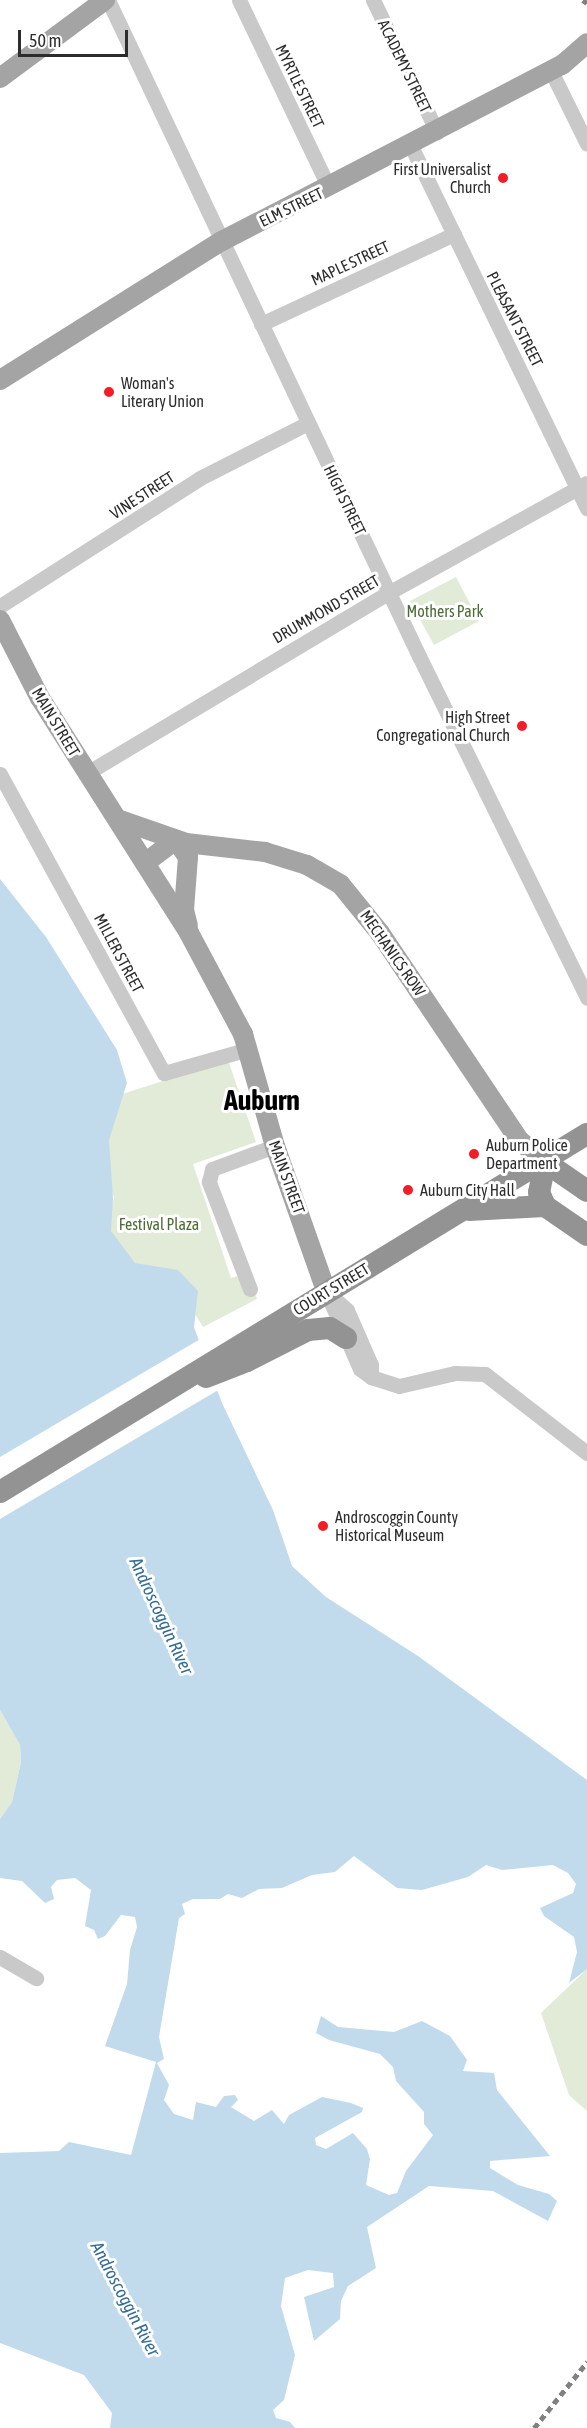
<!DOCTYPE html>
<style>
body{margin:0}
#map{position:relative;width:587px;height:2428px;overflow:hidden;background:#fff;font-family:"Asap Condensed",sans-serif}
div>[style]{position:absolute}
.green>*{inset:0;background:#e1ebd7}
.water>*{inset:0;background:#c1dbed}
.pier>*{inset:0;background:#fff}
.minor>*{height:15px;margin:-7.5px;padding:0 7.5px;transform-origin:7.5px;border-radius:7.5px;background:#c9c9c9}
.major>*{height:20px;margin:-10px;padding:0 10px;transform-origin:10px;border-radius:10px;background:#a4a4a4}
.highway>*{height:22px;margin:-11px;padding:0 11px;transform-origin:11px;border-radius:11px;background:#939393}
.rail>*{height:4.5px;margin-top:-2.25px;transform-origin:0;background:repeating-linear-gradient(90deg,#818181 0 6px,transparent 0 10.5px)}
.dots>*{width:16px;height:16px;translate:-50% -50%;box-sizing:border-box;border:3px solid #fff;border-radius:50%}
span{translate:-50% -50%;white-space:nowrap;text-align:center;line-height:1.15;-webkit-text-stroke:6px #fff;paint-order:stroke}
.street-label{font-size:16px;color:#2c2c2c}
.poi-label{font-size:16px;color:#2c2c2c}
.right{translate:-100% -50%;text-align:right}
.left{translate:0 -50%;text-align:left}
.park-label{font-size:16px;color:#4d6a36}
.water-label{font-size:18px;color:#346c93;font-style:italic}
.town-label{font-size:28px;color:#000;font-weight:700}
.scale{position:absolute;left:18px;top:30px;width:110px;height:27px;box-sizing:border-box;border:3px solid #2c2c2c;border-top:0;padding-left:8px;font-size:18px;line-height:21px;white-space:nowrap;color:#2c2c2c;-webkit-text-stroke:4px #fff;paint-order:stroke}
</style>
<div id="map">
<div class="green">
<i style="clip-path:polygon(456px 577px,479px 621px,434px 645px,410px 601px)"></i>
<i style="clip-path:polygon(228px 1060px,256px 1142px,193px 1164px,231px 1278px,248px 1273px,257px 1299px,203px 1327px,190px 1306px,112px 1260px,109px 1218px,114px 1197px,101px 1163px,110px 1098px)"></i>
<i style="clip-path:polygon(0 1710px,20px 1745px,21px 1762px,12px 1802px,0 1819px)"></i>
<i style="clip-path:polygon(587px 1969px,587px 2111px,569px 2095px,541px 2013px)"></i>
</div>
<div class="water">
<i style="clip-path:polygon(0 879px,46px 937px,117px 1050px,127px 1083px,109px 1140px,113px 1198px,111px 1231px,135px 1263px,178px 1270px,198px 1291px,194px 1327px,222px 1403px,273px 1510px,292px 1566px,326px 1597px,418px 1656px,587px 1780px,587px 1969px,569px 1983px,577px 1952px,574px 1937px,544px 1916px,540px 1908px,573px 1893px,576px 1884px,568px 1873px,553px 1865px,502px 1870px,486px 1865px,468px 1877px,422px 1890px,397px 1888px,354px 1856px,335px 1872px,312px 1875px,282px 1888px,259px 1889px,242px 1898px,228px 1894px,220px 1899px,193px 1899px,182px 1904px,185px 1914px,179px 1918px,159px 2037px,164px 2059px,157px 2063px,169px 2085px,164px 2100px,174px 2114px,193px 2120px,196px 2102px,216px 2107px,224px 2096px,235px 2095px,238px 2100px,231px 2107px,254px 2121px,272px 2110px,284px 2124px,289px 2115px,322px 2097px,351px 2103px,363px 2108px,362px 2112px,315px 2138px,316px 2145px,326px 2149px,353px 2133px,367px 2149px,370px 2159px,366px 2185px,389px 2195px,397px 2193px,406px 2171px,433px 2135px,424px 2124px,424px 2112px,396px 2081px,393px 2067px,380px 2054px,329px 2040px,316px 2033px,321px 2016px,338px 2027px,394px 2032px,422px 2021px,450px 2036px,467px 2060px,463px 2071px,494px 2073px,497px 2090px,550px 2156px,490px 2161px,490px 2168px,518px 2185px,549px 2194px,557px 2201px,548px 2221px,493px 2191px,429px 2186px,367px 2227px,376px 2268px,348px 2286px,341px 2301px,340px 2319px,314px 2341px,304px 2297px,334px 2287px,333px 2273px,308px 2270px,285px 2278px,281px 2306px,295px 2355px,284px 2400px,273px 2410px,276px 2418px,290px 2422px,295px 2428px,110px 2428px,112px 2413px,84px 2375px,0 2343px,0 2153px,59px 2151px,69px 2142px,131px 2155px,156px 2062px,105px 2046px,127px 1984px,130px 1950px,137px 1927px,135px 1917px,121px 1915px,105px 1936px,98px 1939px,94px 1930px,85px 1926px,91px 1890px,75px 1878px,57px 1880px,51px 1887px,54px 1899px,45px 1903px,22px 1881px,0 1878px,0 1819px,12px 1802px,21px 1762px,20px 1745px,0 1710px)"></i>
</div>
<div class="pier">
<i style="clip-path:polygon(202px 1338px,220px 1389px,0 1519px,0 1457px)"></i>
</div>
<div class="minor">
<i style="left:108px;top:0;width:726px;rotate:64.64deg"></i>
<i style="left:419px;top:656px;width:381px;rotate:63.8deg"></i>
<i style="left:239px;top:0;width:208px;rotate:64.4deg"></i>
<i style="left:373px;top:0;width:147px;rotate:64.1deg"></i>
<i style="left:551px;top:71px;width:81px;rotate:63.7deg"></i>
<i style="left:411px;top:146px;width:403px;rotate:64.1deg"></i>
<i style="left:261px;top:324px;width:213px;rotate:-25deg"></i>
<i style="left:0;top:606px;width:237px;rotate:-32.6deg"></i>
<i style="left:200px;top:478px;width:121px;rotate:-27deg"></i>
<i style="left:87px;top:773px;width:353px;rotate:-30.9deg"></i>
<i style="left:390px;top:592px;width:225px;rotate:-29deg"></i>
<i style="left:0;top:774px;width:341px;rotate:61.3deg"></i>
<i style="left:164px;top:1073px;width:87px;rotate:-15.9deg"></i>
<i style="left:250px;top:1289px;width:115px;rotate:-111deg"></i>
<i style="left:209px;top:1182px;width:13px;rotate:-77deg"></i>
<i style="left:212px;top:1169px;width:67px;rotate:-20.1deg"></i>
<i style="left:326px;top:1291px;width:85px;rotate:66.4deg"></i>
<i style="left:360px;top:1369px;width:14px;rotate:36deg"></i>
<i style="left:371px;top:1377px;width:29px;rotate:18deg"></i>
<i style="left:399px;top:1386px;width:57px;rotate:-13.1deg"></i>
<i style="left:455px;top:1373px;width:30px;rotate:2deg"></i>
<i style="left:485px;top:1374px;width:129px;rotate:37.8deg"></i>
<i style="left:327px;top:1292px;width:27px;rotate:42deg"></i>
<i style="left:347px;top:1310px;width:60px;rotate:66.4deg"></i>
<i style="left:371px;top:1365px;width:12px;rotate:90deg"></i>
<i style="left:0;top:1957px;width:42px;rotate:30.3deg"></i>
</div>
<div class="major">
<i style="left:0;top:78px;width:131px;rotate:-36.6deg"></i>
<i style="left:0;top:380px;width:262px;rotate:-32.1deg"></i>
<i style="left:222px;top:241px;width:383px;rotate:-27.4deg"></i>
<i style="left:562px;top:65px;width:33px;rotate:-41deg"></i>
<i style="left:0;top:620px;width:88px;rotate:62.9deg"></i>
<i style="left:40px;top:698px;width:278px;rotate:57.6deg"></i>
<i style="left:189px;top:933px;width:115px;rotate:61.9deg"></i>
<i style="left:243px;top:1034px;width:116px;rotate:74.1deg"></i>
<i style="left:275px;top:1146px;width:154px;rotate:70.6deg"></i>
<i style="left:120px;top:820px;width:70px;rotate:19.2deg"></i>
<i style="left:186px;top:843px;width:80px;rotate:6.5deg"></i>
<i style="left:265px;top:852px;width:44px;rotate:17.2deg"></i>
<i style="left:307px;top:865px;width:39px;rotate:30deg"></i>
<i style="left:341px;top:885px;width:62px;rotate:50.9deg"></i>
<i style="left:380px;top:933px;width:251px;rotate:56.1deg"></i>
<i style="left:520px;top:1141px;width:33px;rotate:40deg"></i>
<i style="left:176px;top:840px;width:21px;rotate:55deg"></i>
<i style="left:188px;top:857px;width:53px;rotate:94.3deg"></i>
<i style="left:184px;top:910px;width:16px;rotate:76deg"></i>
<i style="left:145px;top:863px;width:39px;rotate:-37deg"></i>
</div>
<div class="highway">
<i style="left:545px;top:1162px;width:31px;rotate:101deg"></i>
<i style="left:539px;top:1192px;width:15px;rotate:67deg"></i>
<i style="left:545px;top:1206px;width:51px;rotate:34.6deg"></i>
<i style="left:545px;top:1162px;width:51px;rotate:34.6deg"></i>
<i style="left:469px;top:1210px;width:76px;rotate:-3deg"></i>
<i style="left:206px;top:1377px;width:44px;rotate:-21.3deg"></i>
<i style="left:247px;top:1361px;width:68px;rotate:-26.9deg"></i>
<i style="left:308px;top:1330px;width:22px;rotate:-5deg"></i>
<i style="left:330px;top:1328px;width:19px;rotate:32deg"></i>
<i style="left:0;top:1492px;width:688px;rotate:-31.38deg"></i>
</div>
<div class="rail">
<i style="left:583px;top:0;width:5px;rotate:37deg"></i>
<i style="left:534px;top:2428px;width:85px;rotate:-51.2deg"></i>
</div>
<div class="dots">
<i style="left:503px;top:178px;background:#f31d28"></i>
<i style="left:109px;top:392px;background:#f31d28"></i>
<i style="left:522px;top:726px;background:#f31d28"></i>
<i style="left:474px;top:1154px;background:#f31d28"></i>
<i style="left:408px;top:1190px;background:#f31d28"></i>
<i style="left:323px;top:1526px;background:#f31d28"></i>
</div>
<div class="street-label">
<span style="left:405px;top:66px;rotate:64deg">ACADEMY STREET</span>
<span style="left:300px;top:86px;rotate:64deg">MYRTLE STREET</span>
<span style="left:291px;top:207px;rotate:-26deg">ELM STREET</span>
<span style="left:350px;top:263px;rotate:-25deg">MAPLE STREET</span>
<span style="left:515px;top:319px;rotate:63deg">PLEASANT STREET</span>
<span style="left:142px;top:495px;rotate:-33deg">VINE STREET</span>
<span style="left:345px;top:500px;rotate:64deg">HIGH STREET</span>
<span style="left:326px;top:609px;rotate:-30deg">DRUMMOND STREET</span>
<span style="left:56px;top:722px;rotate:59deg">MAIN STREET</span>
<span style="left:119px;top:953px;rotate:62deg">MILLER STREET</span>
<span style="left:393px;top:953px;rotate:55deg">MECHANICS ROW</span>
<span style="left:287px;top:1177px;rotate:70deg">MAIN STREET</span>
<span style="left:331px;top:1289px;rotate:-31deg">COURT STREET</span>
</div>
<div class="poi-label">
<span class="right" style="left:491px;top:178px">First Universalist<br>Church</span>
<span class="left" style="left:121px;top:392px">Woman's<br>Literary Union</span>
<span class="right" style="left:510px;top:726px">High Street<br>Congregational Church</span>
<span class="left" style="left:486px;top:1154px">Auburn Police<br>Department</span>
<span class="left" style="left:420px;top:1190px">Auburn City Hall</span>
<span class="left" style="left:335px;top:1526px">Androscoggin County<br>Historical Museum</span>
</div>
<div class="park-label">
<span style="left:445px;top:611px">Mothers Park</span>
<span style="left:159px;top:1224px">Festival Plaza</span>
</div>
<div class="water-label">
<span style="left:161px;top:1616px;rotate:65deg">Androscoggin River</span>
<span style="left:125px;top:2299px;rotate:62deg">Androscoggin River</span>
</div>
<div class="town-label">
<span style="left:262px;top:1100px">Auburn</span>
</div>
<div class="scale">50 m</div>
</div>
